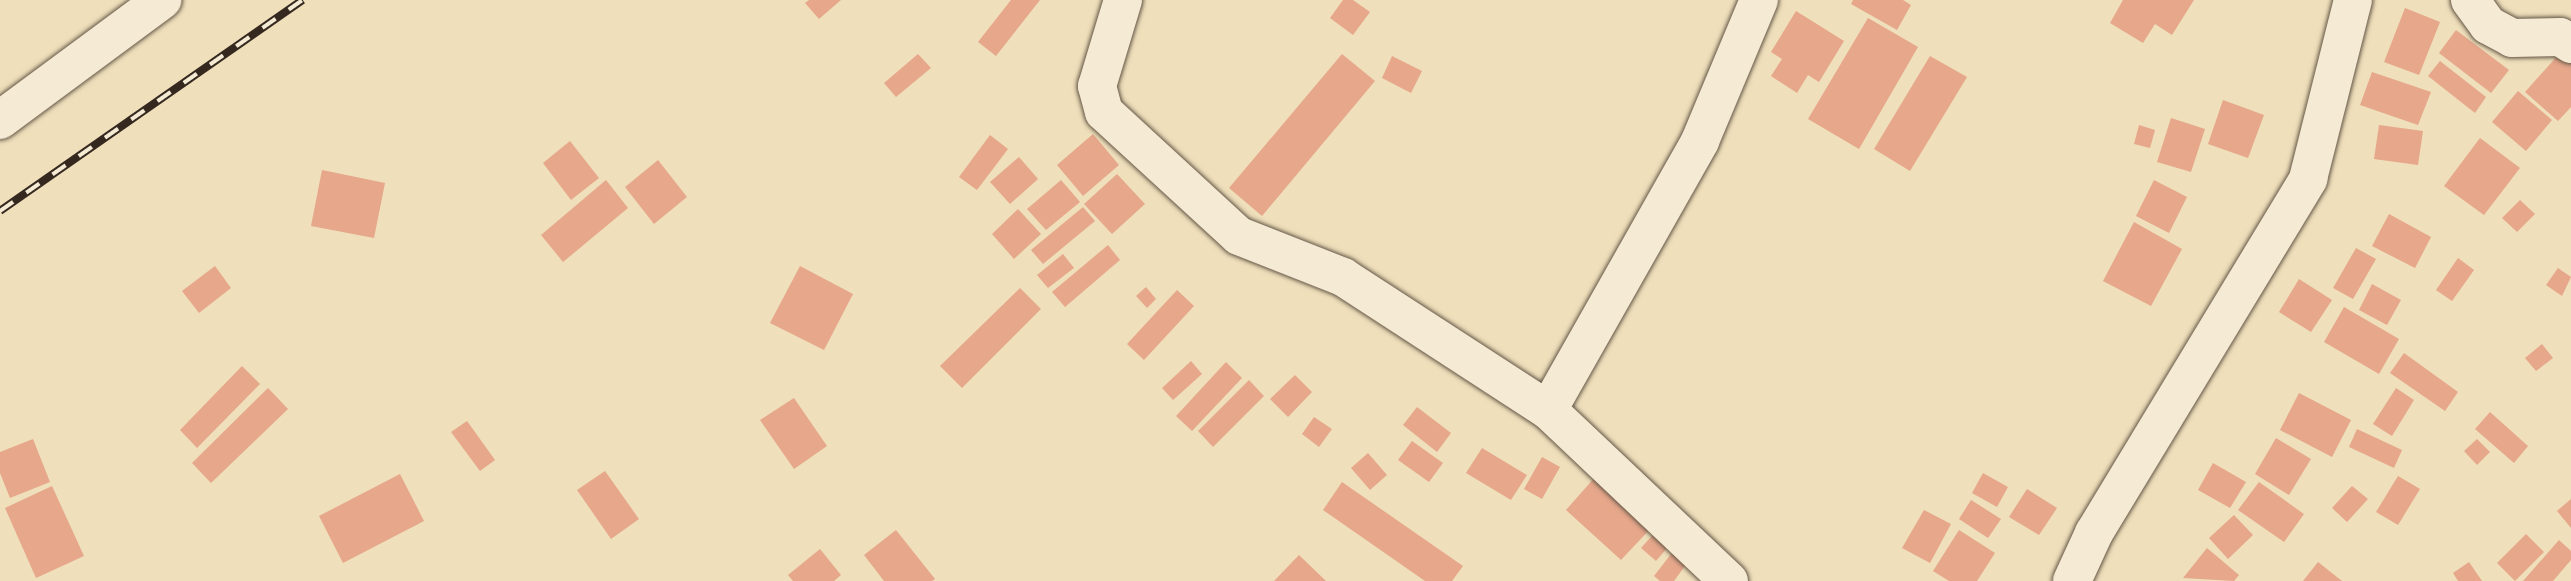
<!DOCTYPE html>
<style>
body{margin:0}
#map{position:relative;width:2571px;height:581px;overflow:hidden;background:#efdfbb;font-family:"Old Standard TT",serif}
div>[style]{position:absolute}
.building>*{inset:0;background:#e6a78b}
.roads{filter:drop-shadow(0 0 2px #635646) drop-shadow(0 0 2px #635646)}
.minor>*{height:38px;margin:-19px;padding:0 19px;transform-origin:19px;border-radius:19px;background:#f5ead3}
.rail>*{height:8px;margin-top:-4px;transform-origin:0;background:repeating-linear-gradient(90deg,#f5ead3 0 16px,#34281f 0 32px);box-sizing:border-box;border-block:2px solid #34281f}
span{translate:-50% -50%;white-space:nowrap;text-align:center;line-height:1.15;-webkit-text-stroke:7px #f5ead3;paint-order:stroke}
</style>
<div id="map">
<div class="building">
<i style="clip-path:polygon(809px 0,841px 0,819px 19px,805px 3px)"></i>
<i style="clip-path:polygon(1011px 0,1040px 0,996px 56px,978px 42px)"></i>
<i style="clip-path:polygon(1343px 0,1353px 0,1370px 12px,1353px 35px,1330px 18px)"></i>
<i style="clip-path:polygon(1853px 0,1903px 0,1911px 5px,1897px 30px,1851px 4px)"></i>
<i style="clip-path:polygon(2123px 0,2194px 0,2172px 35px,2155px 24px,2143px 43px,2110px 23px)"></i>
<i style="clip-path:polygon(2405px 8px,2440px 22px,2419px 75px,2384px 62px)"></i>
<i style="clip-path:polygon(1796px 11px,1844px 41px,1819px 82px,1808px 75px,1797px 93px,1771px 76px,1782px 59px,1771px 52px)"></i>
<i style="clip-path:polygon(1868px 18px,1918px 47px,1859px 149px,1808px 119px)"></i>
<i style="clip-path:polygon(2456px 30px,2509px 70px,2491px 93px,2439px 53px)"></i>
<i style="clip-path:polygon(2560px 53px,2571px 63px,2571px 107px,2558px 121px,2525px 92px)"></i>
<i style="clip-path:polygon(918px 54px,931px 68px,896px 97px,884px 83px)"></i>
<i style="clip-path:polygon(1342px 54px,1375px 81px,1262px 216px,1229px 188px)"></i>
<i style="clip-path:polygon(1392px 56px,1422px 71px,1411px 93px,1382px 78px)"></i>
<i style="clip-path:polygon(1930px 56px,1967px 77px,1910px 171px,1874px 149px)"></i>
<i style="clip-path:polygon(2440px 61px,2486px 97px,2475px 113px,2428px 76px)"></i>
<i style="clip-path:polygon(2372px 72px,2431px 92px,2418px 125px,2360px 105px)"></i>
<i style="clip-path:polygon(2518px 91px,2552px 120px,2526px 151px,2492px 122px)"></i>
<i style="clip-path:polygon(2223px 100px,2264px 115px,2248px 158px,2208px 144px)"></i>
<i style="clip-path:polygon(2171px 118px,2205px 129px,2191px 172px,2157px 162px)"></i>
<i style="clip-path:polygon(2139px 125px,2155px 130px,2150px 148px,2134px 144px)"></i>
<i style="clip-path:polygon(2379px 125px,2423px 131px,2418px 165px,2374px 159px)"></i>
<i style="clip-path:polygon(1093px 134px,1119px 165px,1083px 196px,1057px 165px)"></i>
<i style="clip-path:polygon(990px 135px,1008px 149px,977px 190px,959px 177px)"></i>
<i style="clip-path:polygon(2480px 138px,2520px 168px,2484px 215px,2444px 186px)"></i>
<i style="clip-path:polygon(570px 141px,599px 178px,571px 200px,543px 163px)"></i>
<i style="clip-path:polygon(1019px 157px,1038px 179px,1010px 204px,990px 182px)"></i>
<i style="clip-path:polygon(658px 160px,687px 197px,654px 224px,625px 187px)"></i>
<i style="clip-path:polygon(322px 170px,385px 183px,374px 238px,311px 226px)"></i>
<i style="clip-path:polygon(1117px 174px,1145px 204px,1112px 234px,1084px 204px)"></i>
<i style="clip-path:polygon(606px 180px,628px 208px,563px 262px,541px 235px)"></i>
<i style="clip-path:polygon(1061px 180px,1080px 202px,1046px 230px,1027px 209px)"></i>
<i style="clip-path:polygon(2154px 180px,2187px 197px,2169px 233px,2136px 216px)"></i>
<i style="clip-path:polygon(2520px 200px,2535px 214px,2517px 232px,2502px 218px)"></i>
<i style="clip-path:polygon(1083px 207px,1095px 221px,1043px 264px,1031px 250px)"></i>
<i style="clip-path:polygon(1018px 209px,1041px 234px,1014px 259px,992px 234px)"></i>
<i style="clip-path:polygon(2389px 214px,2431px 237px,2415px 268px,2372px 246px)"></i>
<i style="clip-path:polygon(2134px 222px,2182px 249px,2151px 306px,2103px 281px)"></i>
<i style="clip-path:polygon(1108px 245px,1120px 260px,1065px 307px,1052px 292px)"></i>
<i style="clip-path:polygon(2356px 248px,2376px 259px,2353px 299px,2333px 288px)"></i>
<i style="clip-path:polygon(1063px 254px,1074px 268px,1048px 288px,1037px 275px)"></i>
<i style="clip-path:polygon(2458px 258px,2474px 270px,2452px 301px,2436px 290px)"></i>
<i style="clip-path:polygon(215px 266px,231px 288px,199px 313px,182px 291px)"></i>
<i style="clip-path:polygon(800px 266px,853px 294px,824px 350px,770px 323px)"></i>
<i style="clip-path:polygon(2558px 268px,2571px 277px,2562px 296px,2546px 285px)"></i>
<i style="clip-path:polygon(2299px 279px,2332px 300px,2311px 332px,2279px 312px)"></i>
<i style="clip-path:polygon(2372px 284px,2401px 300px,2387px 325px,2359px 310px)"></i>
<i style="clip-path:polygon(1146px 287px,1156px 299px,1147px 308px,1136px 296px)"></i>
<i style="clip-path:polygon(1020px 288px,1041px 309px,962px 388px,940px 366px)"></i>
<i style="clip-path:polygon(1177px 290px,1194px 306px,1144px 360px,1127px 344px)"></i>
<i style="clip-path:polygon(2344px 307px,2399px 339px,2379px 374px,2324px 342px)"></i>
<i style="clip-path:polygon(2542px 344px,2553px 358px,2536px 371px,2525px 358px)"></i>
<i style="clip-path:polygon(2404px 353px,2458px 392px,2445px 411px,2390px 373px)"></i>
<i style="clip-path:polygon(1191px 361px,1202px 374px,1173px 400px,1162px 388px)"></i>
<i style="clip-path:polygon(1226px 362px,1242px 378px,1192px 431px,1176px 416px)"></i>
<i style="clip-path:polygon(242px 366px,260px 384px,197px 448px,180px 430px)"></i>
<i style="clip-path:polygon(1295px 375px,1312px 392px,1288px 417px,1270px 399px)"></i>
<i style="clip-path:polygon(1249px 380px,1264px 396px,1213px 447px,1198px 431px)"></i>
<i style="clip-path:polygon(268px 388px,288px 409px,211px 483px,192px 463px)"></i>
<i style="clip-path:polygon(2396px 388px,2414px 400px,2392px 436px,2373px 424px)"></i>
<i style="clip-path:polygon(2299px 393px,2351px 420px,2332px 457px,2280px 430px)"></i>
<i style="clip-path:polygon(794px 398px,827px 446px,794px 469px,760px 420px)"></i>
<i style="clip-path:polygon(1417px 407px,1451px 433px,1437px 452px,1403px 425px)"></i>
<i style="clip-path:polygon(2490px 412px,2528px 446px,2514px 463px,2475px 429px)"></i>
<i style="clip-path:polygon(1314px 417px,1332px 429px,1319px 447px,1302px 434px)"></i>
<i style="clip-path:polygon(467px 421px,495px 460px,480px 471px,451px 432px)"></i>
<i style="clip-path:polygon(2357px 429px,2402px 450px,2394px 468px,2349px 447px)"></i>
<i style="clip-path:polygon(2276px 438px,2311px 459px,2289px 495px,2255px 474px)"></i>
<i style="clip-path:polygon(33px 439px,50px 482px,10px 498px,0 473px,0 452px)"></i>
<i style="clip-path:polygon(2477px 439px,2490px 452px,2477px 465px,2464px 451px)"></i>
<i style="clip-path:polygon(1412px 441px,1443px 463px,1429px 482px,1398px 460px)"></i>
<i style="clip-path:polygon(1482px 448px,1527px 475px,1511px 500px,1466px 473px)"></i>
<i style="clip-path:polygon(1368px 453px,1387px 475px,1370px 490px,1351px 468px)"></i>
<i style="clip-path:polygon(1542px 457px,1560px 467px,1542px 499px,1524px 489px)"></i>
<i style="clip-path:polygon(2213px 463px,2246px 482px,2230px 508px,2198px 490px)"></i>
<i style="clip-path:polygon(605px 471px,639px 519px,611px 539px,577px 490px)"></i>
<i style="clip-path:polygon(1983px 473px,2008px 487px,1997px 507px,1972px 493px)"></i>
<i style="clip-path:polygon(400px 474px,424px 521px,343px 563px,319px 516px)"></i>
<i style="clip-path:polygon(1596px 476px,1652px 527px,1621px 560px,1566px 510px)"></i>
<i style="clip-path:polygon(2398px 476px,2420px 489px,2398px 525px,2376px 512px)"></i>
<i style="clip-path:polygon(1342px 482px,1463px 566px,1452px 581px,1425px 581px,1323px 510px)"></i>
<i style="clip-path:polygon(2259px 482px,2304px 514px,2284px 542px,2238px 510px)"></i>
<i style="clip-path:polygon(52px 486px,84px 556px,36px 578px,5px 508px)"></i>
<i style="clip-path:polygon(2352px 486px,2368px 499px,2347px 522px,2332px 508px)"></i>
<i style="clip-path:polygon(2027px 489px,2057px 508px,2039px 535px,2009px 517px)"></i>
<i style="clip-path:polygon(2571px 499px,2571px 528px,2557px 511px)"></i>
<i style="clip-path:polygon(1971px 500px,2001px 519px,1988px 538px,1959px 519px)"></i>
<i style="clip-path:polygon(1924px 510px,1951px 524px,1930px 563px,1902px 548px)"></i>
<i style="clip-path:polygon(2234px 515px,2253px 535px,2228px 559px,2209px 538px)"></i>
<i style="clip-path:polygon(1659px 528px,1674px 540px,1656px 561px,1641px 548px)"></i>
<i style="clip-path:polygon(896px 530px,935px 579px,932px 581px,884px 581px,864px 555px)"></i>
<i style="clip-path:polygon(1959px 530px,1995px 553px,1977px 581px,1949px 581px,1933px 571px)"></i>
<i style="clip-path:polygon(2526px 534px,2544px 552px,2515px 581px,2497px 563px)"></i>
<i style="clip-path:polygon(2559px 540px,2571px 551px,2571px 560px,2553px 581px,2523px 581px)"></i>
<i style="clip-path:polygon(1678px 545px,1693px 555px,1674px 581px,1660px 581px,1654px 576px)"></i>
<i style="clip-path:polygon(2207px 548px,2239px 575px,2234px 581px,2183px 578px)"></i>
<i style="clip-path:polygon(820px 549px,841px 575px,834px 581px,793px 581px,788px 575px)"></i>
<i style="clip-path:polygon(1299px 555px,1326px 581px,1274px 581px)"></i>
<i style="clip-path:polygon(2318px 562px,2342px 581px,2303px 581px)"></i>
<i style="clip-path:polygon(2469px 562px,2482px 581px,2458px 581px,2453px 573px)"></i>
</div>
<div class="roads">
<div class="minor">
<i style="left:1123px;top:0;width:90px;rotate:106.8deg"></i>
<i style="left:1097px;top:86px;width:27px;rotate:75deg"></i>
<i style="left:1104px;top:112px;width:183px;rotate:42.6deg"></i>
<i style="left:1239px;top:236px;width:112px;rotate:21.5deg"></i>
<i style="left:1343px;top:277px;width:244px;rotate:33deg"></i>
<i style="left:1548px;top:410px;width:249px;rotate:43.4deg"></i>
<i style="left:2470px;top:0;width:31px;rotate:54deg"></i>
<i style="left:2488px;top:25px;width:27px;rotate:28deg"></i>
<i style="left:2512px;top:38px;width:48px;rotate:-1.2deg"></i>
<i style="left:2560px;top:37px;width:13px;rotate:32deg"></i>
<i style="left:0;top:120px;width:202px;rotate:-36.5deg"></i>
<i style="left:1548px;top:410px;width:309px;rotate:-60.5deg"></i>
<i style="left:1700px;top:141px;width:153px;rotate:-67.3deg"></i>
<i style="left:2072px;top:581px;width:53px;rotate:-65.4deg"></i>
<i style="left:2094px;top:533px;width:414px;rotate:-58.8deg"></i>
<i style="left:2308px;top:179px;width:185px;rotate:-75.9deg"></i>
</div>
</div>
<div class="rail">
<i style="left:0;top:211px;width:369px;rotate:-34.9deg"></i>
</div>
</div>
